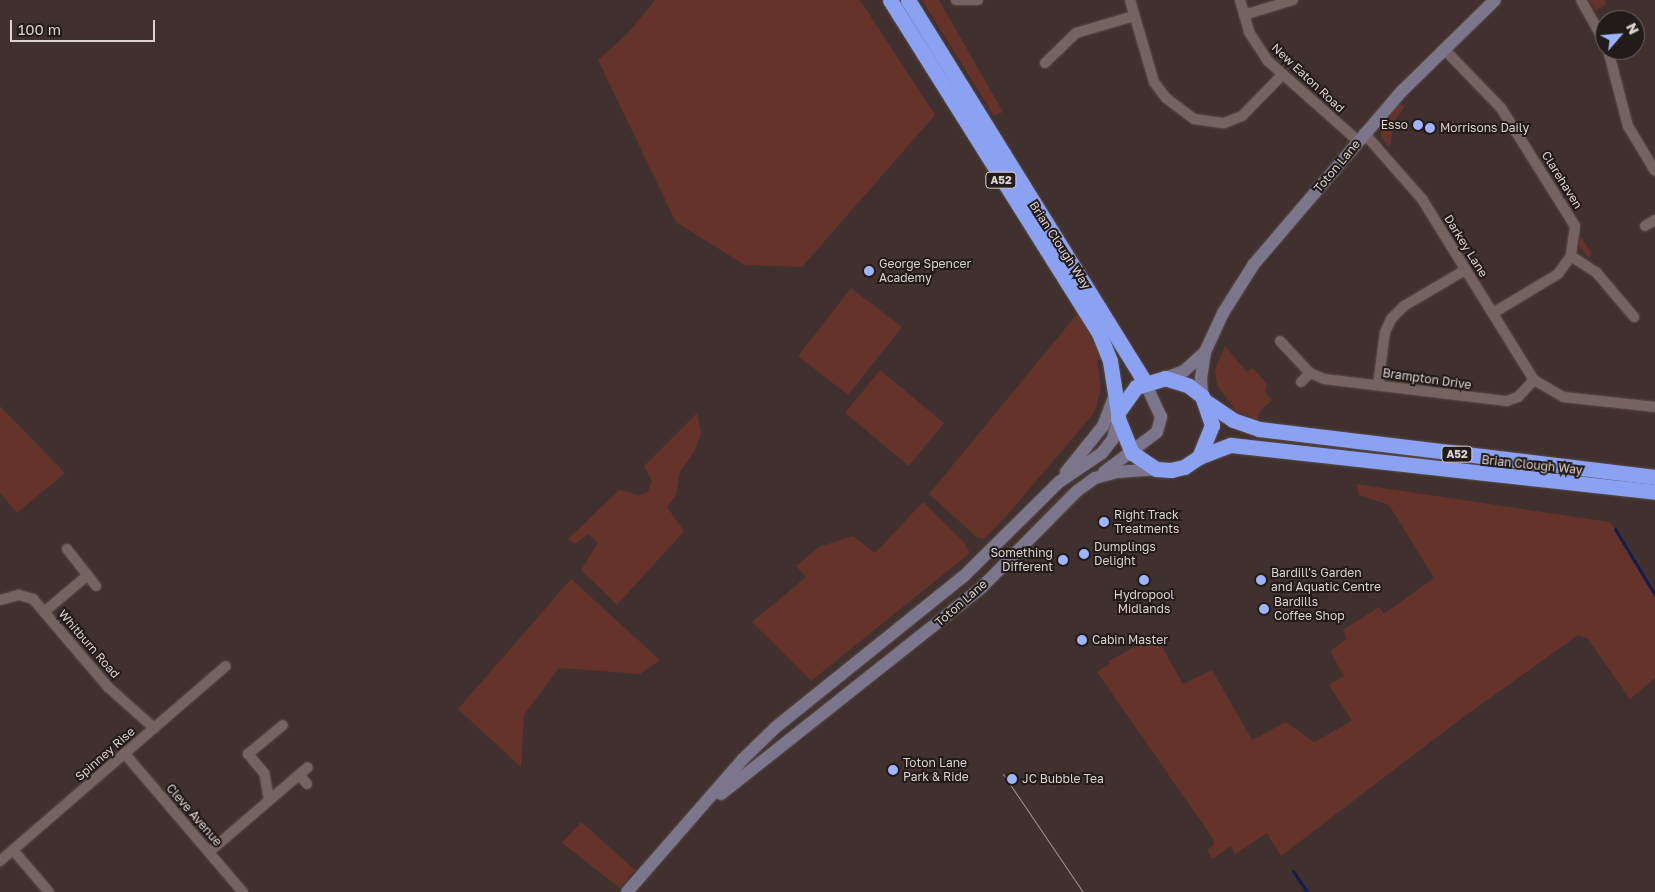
<!DOCTYPE html>
<style>
body{margin:0}
#map{position:relative;width:1655px;height:892px;overflow:hidden;background:#40312e;font-family:"Golos Text",sans-serif}
div>[style]{position:absolute}
.green>*{inset:0;background:#65332a}
.stream>*{height:3px;margin:-1.5px;padding:0 1.5px;transform-origin:1.5px;border-radius:1.5px;background:#131b50}
.roads{filter:drop-shadow(0 0 1px #5a4d4a) drop-shadow(0 0 1px #5a4d4a)}
.street>*{height:10px;margin:-5px;padding:0 5px;transform-origin:5px;border-radius:5px;background:#74635f}
.secondary>*{height:12px;margin:-6px;padding:0 6px;transform-origin:6px;border-radius:6px;background:#7b768b}
.highway>*{height:15px;margin:-7.5px;padding:0 7.5px;transform-origin:7.5px;border-radius:7.5px;background:#8ba2f3}
.tram>*{height:1px;margin:-0.5px;padding:0 0.5px;transform-origin:0.5px;border-radius:0.5px;background:#a19593}
.dots>*{width:14px;height:14px;translate:-50% -50%;box-sizing:border-box;border:2px solid #221b19;border-radius:50%}
span{translate:-50% -50%;white-space:nowrap;text-align:center;line-height:1.15;-webkit-text-stroke:4px #221b19;paint-order:stroke}
.shield-label span{padding:1px 4px;background:#221b19;border:1px solid;border-radius:4px;-webkit-text-stroke-width:0}
.shield-label{font-size:11px;color:#dcd2d0;font-weight:700}
.street-label{font-size:12px;color:#dcd2d0}
.poi-label{font-size:12px;color:#dcd2d0}
.right{translate:-100% -50%;text-align:right}
.left{translate:0 -50%;text-align:left}
.north{position:absolute;left:1595px;top:10px;width:50px;height:50px;box-sizing:border-box;background:#221b19;border:1px solid #6c6462;border-radius:50%;rotate:63deg;font-size:14px;font-weight:700;line-height:20px;text-align:center;color:#dcd2d0}
.north::after{content:'';display:block;margin:auto;width:18px;height:22px;background:#9eb4fd;clip-path:polygon(50% 0,100% 100%,50% 72%,0 100%)}
.scale{position:absolute;left:10px;top:20px;width:145px;height:22px;box-sizing:border-box;border:2px solid #dcd2d0;border-top:0;padding-left:6px;font-size:15px;line-height:18px;white-space:nowrap;color:#dcd2d0;-webkit-text-stroke:4px #221b19;paint-order:stroke}
</style>
<div id="map">
<div class="green">
<i style="clip-path:polygon(655px 0,860px 0,935px 115px,802px 267px,745px 265px,676px 222px,598px 60px,628px 33px)"></i>
<i style="clip-path:polygon(922px 0,939px 0,1003px 112px,994px 116px)"></i>
<i style="clip-path:polygon(1589px 0,1604px 0,1606px 4px,1596px 11px)"></i>
<i style="clip-path:polygon(1400px 104px,1405px 106px,1393px 123px,1391px 143px,1388px 146px,1381px 137px,1381px 126px)"></i>
<i style="clip-path:polygon(1581px 237px,1592px 254px,1589px 258px,1578px 245px)"></i>
<i style="clip-path:polygon(851px 288px,902px 327px,848px 395px,798px 356px)"></i>
<i style="clip-path:polygon(1078px 313px,1102px 359px,1097px 361px,1101px 390px,1094px 413px,1007px 515px,984px 539px,978px 538px,929px 494px)"></i>
<i style="clip-path:polygon(1225px 346px,1247px 372px,1253px 368px,1267px 384px,1265px 392px,1272px 400px,1260px 411px,1257px 422px,1249px 420px,1250px 417px,1236px 411px,1217px 385px,1215px 370px)"></i>
<i style="clip-path:polygon(880px 370px,944px 423px,909px 466px,845px 413px)"></i>
<i style="clip-path:polygon(0 406px,65px 473px,17px 513px,0 493px)"></i>
<i style="clip-path:polygon(697px 413px,701px 433px,695px 450px,680px 472px,676px 495px,667px 507px,684px 531px,617px 605px,581px 570px,598px 543px,589px 534px,575px 544px,568px 539px,619px 490px,639px 495px,648px 492px,652px 481px,644px 466px)"></i>
<i style="clip-path:polygon(1356px 484px,1610px 522px,1655px 597px,1655px 678px,1630px 699px,1588px 639px,1578px 635px,1462px 718px,1281px 856px,1267px 833px,1235px 854px,1231px 846px,1212px 859px,1207px 850px,1214px 845px,1214px 840px,1097px 672px,1111px 663px,1109px 661px,1155px 635px,1183px 684px,1212px 670px,1252px 740px,1286px 722px,1314px 742px,1352px 721px,1329px 685px,1344px 676px,1330px 651px,1347px 639px,1343px 630px,1379px 607px,1384px 614px,1434px 578px,1389px 505px,1359px 495px)"></i>
<i style="clip-path:polygon(923px 502px,964px 542px,970px 553px,811px 681px,752px 622px,806px 577px,796px 566px,819px 547px,853px 536px,875px 553px)"></i>
<i style="clip-path:polygon(571px 579px,660px 660px,640px 674px,559px 668px,524px 715px,521px 767px,458px 709px)"></i>
<i style="clip-path:polygon(581px 822px,635px 870px,620px 888px,562px 843px)"></i>
</div>
<div class="stream">
<i style="left:1615px;top:529px;width:77px;rotate:58.8deg"></i>
<i style="left:1293px;top:871px;width:25px;rotate:56deg"></i>
</div>
<div class="roads">
<div class="street">
<i style="left:956px;top:0;width:22px"></i>
<i style="left:1130px;top:0;width:85px;rotate:73.7deg"></i>
<i style="left:1154px;top:82px;width:20px;rotate:53deg"></i>
<i style="left:1166px;top:98px;width:35px;rotate:37deg"></i>
<i style="left:1194px;top:119px;width:30px;rotate:8deg"></i>
<i style="left:1224px;top:123px;width:19px;rotate:-21deg"></i>
<i style="left:1242px;top:116px;width:57px;rotate:-45.7deg"></i>
<i style="left:1240px;top:0;width:33px;rotate:74deg"></i>
<i style="left:1249px;top:32px;width:35px;rotate:57deg"></i>
<i style="left:1268px;top:61px;width:120px;rotate:41.6deg"></i>
<i style="left:1581px;top:0;width:49px;rotate:60.8deg"></i>
<i style="left:1244px;top:15px;width:51px;rotate:-17deg"></i>
<i style="left:1444px;top:49px;width:82px;rotate:46deg"></i>
<i style="left:1501px;top:108px;width:139px;rotate:57.9deg"></i>
<i style="left:1575px;top:226px;width:30px;rotate:98deg"></i>
<i style="left:1571px;top:256px;width:22px;rotate:126deg"></i>
<i style="left:1558px;top:274px;width:76px;rotate:149deg"></i>
<i style="left:1608px;top:50px;width:79px;rotate:75.3deg"></i>
<i style="left:1628px;top:126px;width:52px;rotate:59deg"></i>
<i style="left:1045px;top:63px;width:43px;rotate:-44.1deg"></i>
<i style="left:1076px;top:33px;width:60px;rotate:-16.3deg"></i>
<i style="left:1364px;top:133px;width:88px;rotate:48.7deg"></i>
<i style="left:1422px;top:199px;width:213px;rotate:58.3deg"></i>
<i style="left:1534px;top:380px;width:34px;rotate:30deg"></i>
<i style="left:1563px;top:397px;width:93px;rotate:6.2deg"></i>
<i style="left:1645px;top:226px;width:12px;rotate:-31deg"></i>
<i style="left:1571px;top:256px;width:30px;rotate:33deg"></i>
<i style="left:1596px;top:272px;width:59px;rotate:49.8deg"></i>
<i style="left:1280px;top:341px;width:44px;rotate:46.8deg"></i>
<i style="left:1310px;top:373px;width:15px;rotate:23deg"></i>
<i style="left:1324px;top:379px;width:184px;rotate:6.9deg"></i>
<i style="left:1507px;top:401px;width:12px;rotate:-20deg"></i>
<i style="left:1518px;top:397px;width:23px;rotate:-47deg"></i>
<i style="left:1301px;top:382px;width:13px;rotate:-45deg"></i>
<i style="left:1378px;top:385px;width:53px;rotate:-82.5deg"></i>
<i style="left:1385px;top:332px;width:14px;rotate:-65deg"></i>
<i style="left:1391px;top:319px;width:18px;rotate:-45deg"></i>
<i style="left:1404px;top:306px;width:71px;rotate:-30.5deg"></i>
<i style="left:67px;top:549px;width:47px;rotate:51.9deg"></i>
<i style="left:0;top:600px;width:20px;rotate:-15deg"></i>
<i style="left:19px;top:595px;width:15px;rotate:16deg"></i>
<i style="left:33px;top:599px;width:116px;rotate:49.6deg"></i>
<i style="left:108px;top:687px;width:62px;rotate:41.7deg"></i>
<i style="left:44px;top:612px;width:57px;rotate:-40.1deg"></i>
<i style="left:125px;top:754px;width:182px;rotate:49.5deg"></i>
<i style="left:299px;top:775px;width:12px;rotate:48deg"></i>
<i style="left:269px;top:800px;width:27px;rotate:-100deg"></i>
<i style="left:264px;top:773px;width:25px;rotate:-130deg"></i>
<i style="left:248px;top:754px;width:45px;rotate:-39.6deg"></i>
<i style="left:13px;top:850px;width:55px;rotate:49.4deg"></i>
<i style="left:209px;top:852px;width:130px;rotate:-40.6deg"></i>
<i style="left:0;top:861px;width:298px;rotate:-40.8deg"></i>
</div>
<div class="secondary">
<i style="left:1165px;top:378px;width:20px;rotate:-20deg"></i>
<i style="left:1184px;top:371px;width:28px;rotate:-42deg"></i>
<i style="left:1202px;top:396px;width:18px;rotate:-93deg"></i>
<i style="left:1201px;top:378px;width:26px;rotate:-81deg"></i>
<i style="left:1205px;top:352px;width:43px;rotate:-65.2deg"></i>
<i style="left:1223px;top:313px;width:58px;rotate:-57.7deg"></i>
<i style="left:1254px;top:264px;width:228px;rotate:-49.5deg"></i>
<i style="left:1402px;top:91px;width:130px;rotate:-44.4deg"></i>
<i style="left:1066px;top:472px;width:59px;rotate:-51.2deg"></i>
<i style="left:1103px;top:426px;width:31px;rotate:-69deg"></i>
<i style="left:1104px;top:472px;width:66px;rotate:-37deg"></i>
<i style="left:1157px;top:432px;width:16px;rotate:-75deg"></i>
<i style="left:1161px;top:417px;width:38px;rotate:-115deg"></i>
<i style="left:721px;top:794px;width:333px;rotate:-38.4deg"></i>
<i style="left:982px;top:587px;width:135px;rotate:-45.3deg"></i>
<i style="left:1077px;top:491px;width:22px;rotate:-36deg"></i>
<i style="left:1095px;top:478px;width:23px;rotate:-15deg"></i>
<i style="left:1117px;top:472px;width:39px;rotate:-4deg"></i>
<i style="left:627px;top:892px;width:176px;rotate:-48.9deg"></i>
<i style="left:743px;top:759px;width:46px;rotate:-44.1deg"></i>
<i style="left:776px;top:727px;width:241px;rotate:-38.8deg"></i>
<i style="left:964px;top:576px;width:134px;rotate:-44.7deg"></i>
<i style="left:1059px;top:482px;width:52px;rotate:-34deg"></i>
<i style="left:1102px;top:453px;width:18px;rotate:-52deg"></i>
<i style="left:1113px;top:439px;width:21px;rotate:-76deg"></i>
</div>
<div class="highway">
<i style="left:890px;top:0;width:391px;rotate:57.9deg"></i>
<i style="left:1098px;top:331px;width:32px;rotate:68deg"></i>
<i style="left:1110px;top:361px;width:52px;rotate:81.1deg"></i>
<i style="left:908px;top:0;width:450px;rotate:58.2deg"></i>
<i style="left:1165px;top:378px;width:25px;rotate:18deg"></i>
<i style="left:1189px;top:386px;width:16px;rotate:38deg"></i>
<i style="left:1202px;top:396px;width:31px;rotate:71deg"></i>
<i style="left:1212px;top:425px;width:35px;rotate:112deg"></i>
<i style="left:1199px;top:457px;width:18px;rotate:146deg"></i>
<i style="left:1184px;top:467px;width:13px;rotate:167deg"></i>
<i style="left:1171px;top:470px;width:15px;rotate:-176deg"></i>
<i style="left:1156px;top:469px;width:29px;rotate:-146deg"></i>
<i style="left:1132px;top:453px;width:37px;rotate:-112deg"></i>
<i style="left:1118px;top:419px;width:7px;rotate:-90deg"></i>
<i style="left:1118px;top:412px;width:31px;rotate:-54deg"></i>
<i style="left:1136px;top:387px;width:30px;rotate:-17deg"></i>
<i style="left:1205px;top:401px;width:34px;rotate:34deg"></i>
<i style="left:1233px;top:420px;width:28px;rotate:19deg"></i>
<i style="left:1259px;top:429px;width:399px;rotate:6.9deg"></i>
<i style="left:1199px;top:457px;width:34px;rotate:-21deg"></i>
<i style="left:1231px;top:445px;width:427px;rotate:6.3deg"></i>
</div>
</div>
<div class="tram">
<i style="left:1003px;top:774px;width:143px;rotate:55.9deg"></i>
</div>
<div class="dots">
<i style="left:1418px;top:125px;background:#9eb4fd"></i>
<i style="left:1430px;top:128px;background:#9eb4fd"></i>
<i style="left:869px;top:271px;background:#9eb4fd"></i>
<i style="left:1104px;top:522px;background:#9eb4fd"></i>
<i style="left:1084px;top:554px;background:#9eb4fd"></i>
<i style="left:1063px;top:560px;background:#9eb4fd"></i>
<i style="left:1144px;top:580px;background:#9eb4fd"></i>
<i style="left:1261px;top:580px;background:#9eb4fd"></i>
<i style="left:1264px;top:609px;background:#9eb4fd"></i>
<i style="left:1082px;top:640px;background:#9eb4fd"></i>
<i style="left:893px;top:770px;background:#9eb4fd"></i>
<i style="left:1012px;top:779px;background:#9eb4fd"></i>
</div>
<div class="shield-label">
<span style="left:1001px;top:180px">A52</span>
<span style="left:1457px;top:454px">A52</span>
</div>
<div class="street-label">
<span style="left:1308px;top:78px;rotate:43deg">New Eaton Road</span>
<span style="left:1337px;top:166px;rotate:-50deg">Toton Lane</span>
<span style="left:1562px;top:180px;rotate:58deg">Clarehaven</span>
<span style="left:1060px;top:245px;rotate:57deg">Brian Clough Way</span>
<span style="left:1466px;top:246px;rotate:58deg">Darkey Lane</span>
<span style="left:1427px;top:379px;rotate:8deg">Brampton Drive</span>
<span style="left:1532px;top:465px;rotate:6deg">Brian Clough Way</span>
<span style="left:961px;top:603px;rotate:-41deg">Toton Lane</span>
<span style="left:89px;top:644px;rotate:49deg">Whitburn Road</span>
<span style="left:105px;top:754px;rotate:-41deg">Spinney Rise</span>
<span style="left:194px;top:815px;rotate:49deg">Cleve Avenue</span>
</div>
<div class="poi-label">
<span class="right" style="left:1408px;top:125px">Esso</span>
<span class="left" style="left:1440px;top:128px">Morrisons Daily</span>
<span class="left" style="left:879px;top:271px">George Spencer<br>Academy</span>
<span class="left" style="left:1114px;top:522px">Right Track<br>Treatments</span>
<span class="left" style="left:1094px;top:554px">Dumplings<br>Delight</span>
<span class="right" style="left:1053px;top:560px">Something<br>Different</span>
<span class="left" style="left:1271px;top:580px">Bardill's Garden<br>and Aquatic Centre</span>
<span style="left:1144px;top:602px">Hydropool<br>Midlands</span>
<span class="left" style="left:1274px;top:609px">Bardills<br>Coffee Shop</span>
<span class="left" style="left:1092px;top:640px">Cabin Master</span>
<span class="left" style="left:903px;top:770px">Toton Lane<br>Park &amp; Ride</span>
<span class="left" style="left:1022px;top:779px">JC Bubble Tea</span>
</div>
<div class="north">N</div>
<div class="scale">100 m</div>
</div>
